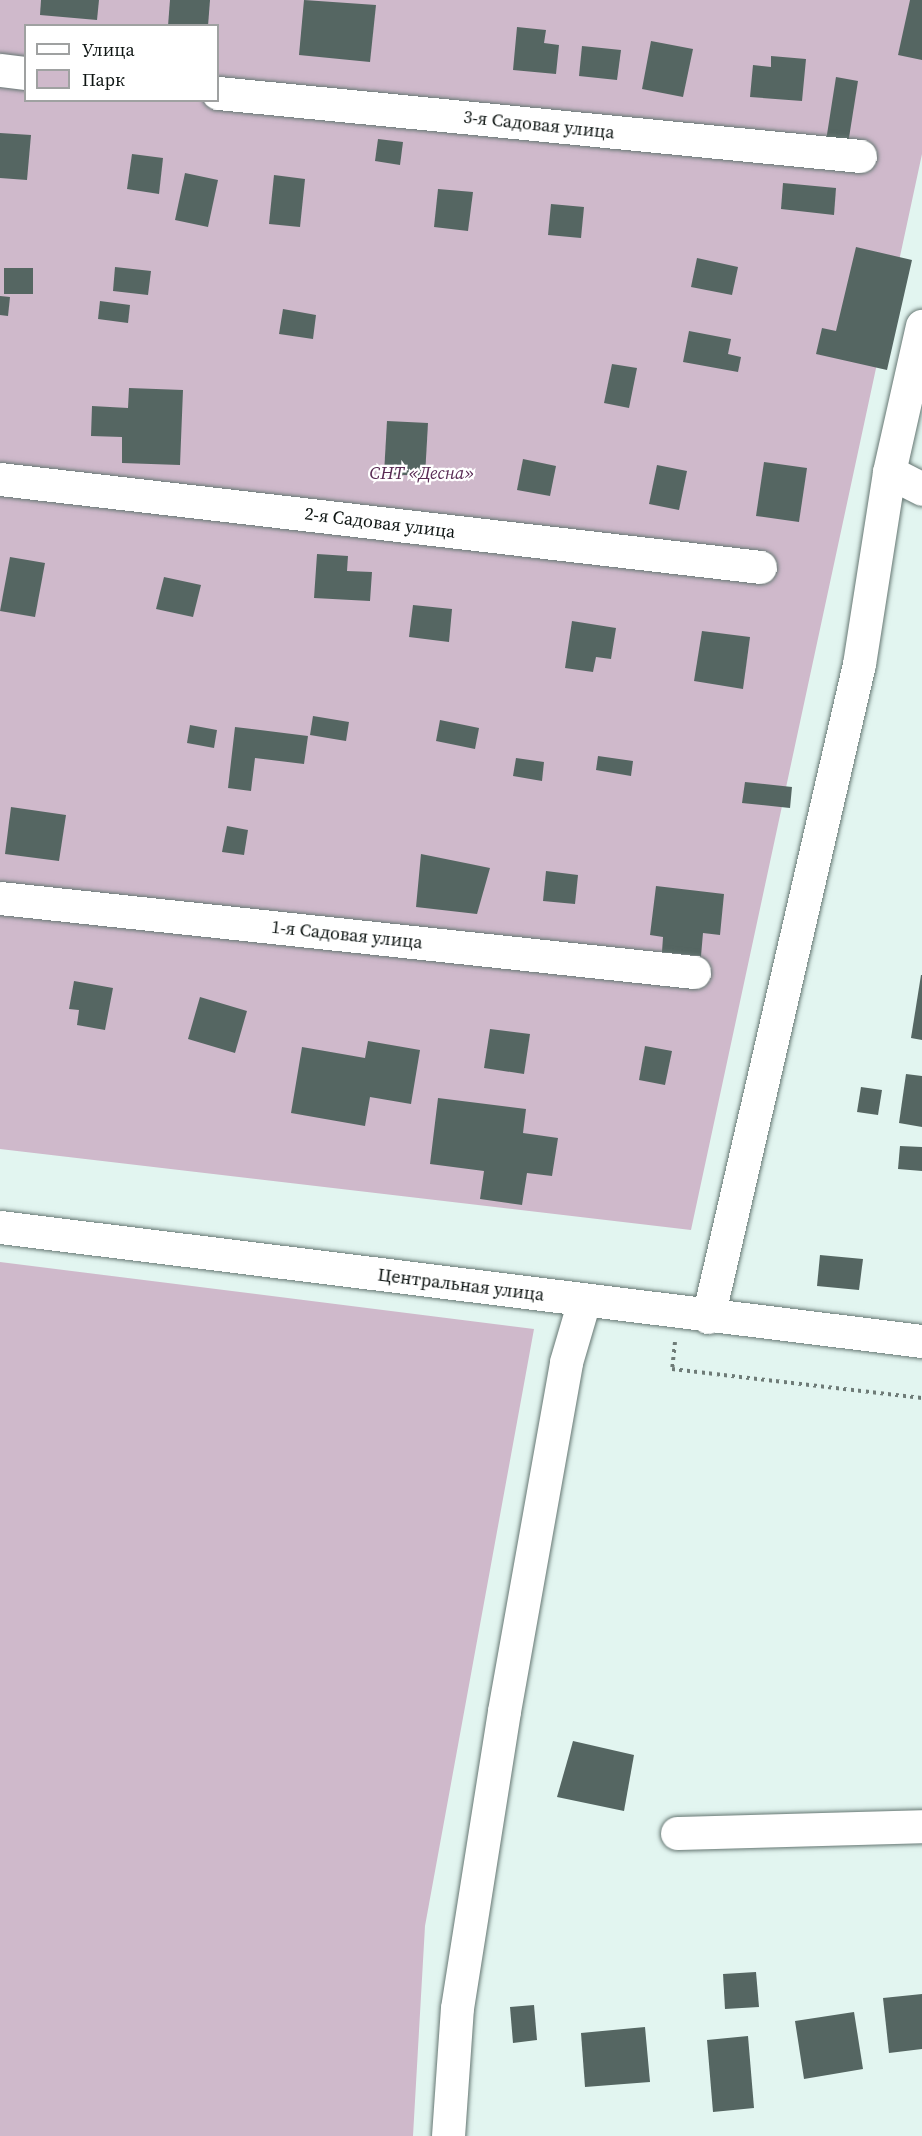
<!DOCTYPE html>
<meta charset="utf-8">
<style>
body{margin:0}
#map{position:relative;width:922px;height:2136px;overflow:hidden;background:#e2f5f0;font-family:"Source Serif 4",serif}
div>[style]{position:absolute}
.green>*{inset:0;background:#cfb9cb}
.building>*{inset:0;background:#556662}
.path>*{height:4px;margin-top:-2px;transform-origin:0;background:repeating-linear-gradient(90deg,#6e7b77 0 3px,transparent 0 7.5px)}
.roads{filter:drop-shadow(0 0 2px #667773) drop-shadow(0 0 2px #667773)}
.minor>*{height:33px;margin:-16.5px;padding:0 16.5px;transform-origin:16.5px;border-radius:16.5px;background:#fff}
span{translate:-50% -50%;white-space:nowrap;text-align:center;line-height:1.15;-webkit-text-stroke:4.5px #fff;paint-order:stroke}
.street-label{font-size:18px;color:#0e1513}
.park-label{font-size:18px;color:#592b54;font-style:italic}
.legend{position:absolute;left:24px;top:24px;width:195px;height:78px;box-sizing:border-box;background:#fff;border:2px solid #9fa1a1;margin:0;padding:8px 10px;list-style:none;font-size:18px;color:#0e1513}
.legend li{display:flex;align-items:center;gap:12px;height:30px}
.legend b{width:30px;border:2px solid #9fa1a1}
</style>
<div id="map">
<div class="green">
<i style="clip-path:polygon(evenodd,0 0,922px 0,922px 154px,691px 1230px,0 1149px,0 0,26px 26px,218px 26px,218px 100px,26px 100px,26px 26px)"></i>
<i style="clip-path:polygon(0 1262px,534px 1329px,425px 1926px,413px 2136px,0 2136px)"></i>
</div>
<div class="building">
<i style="clip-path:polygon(41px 0,99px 0,97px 20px,40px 15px)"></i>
<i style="clip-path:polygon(170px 0,210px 0,208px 26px,168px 26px)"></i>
<i style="clip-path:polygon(304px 0,376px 5px,370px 62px,299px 55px)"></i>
<i style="clip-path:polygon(910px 0,922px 0,922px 60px,898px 55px)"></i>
<i style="clip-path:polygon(517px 27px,546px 30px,544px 43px,559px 45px,556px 74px,513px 70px)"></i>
<i style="clip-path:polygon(651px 41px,693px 49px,683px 97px,642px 89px)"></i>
<i style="clip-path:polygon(582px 46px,621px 50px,617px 80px,579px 76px)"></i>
<i style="clip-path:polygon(771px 56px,806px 59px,802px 101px,750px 97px,753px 65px,771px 67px)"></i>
<i style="clip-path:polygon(836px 77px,858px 81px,845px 163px,823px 160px)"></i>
<i style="clip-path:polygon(0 133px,31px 135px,27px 180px,0 178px)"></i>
<i style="clip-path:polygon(378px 139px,403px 142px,400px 165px,375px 161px)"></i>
<i style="clip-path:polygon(132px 154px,163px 158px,159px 194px,127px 189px)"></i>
<i style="clip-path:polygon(185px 173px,218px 180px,208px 227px,175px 220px)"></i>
<i style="clip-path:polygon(274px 175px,305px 179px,300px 227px,269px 224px)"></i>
<i style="clip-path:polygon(783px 183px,836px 188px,834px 215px,781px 209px)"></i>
<i style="clip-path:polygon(438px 189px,473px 192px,468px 231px,434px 227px)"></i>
<i style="clip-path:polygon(551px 204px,584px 207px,581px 238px,548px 235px)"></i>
<i style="clip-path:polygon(856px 247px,912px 260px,887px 370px,816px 354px,822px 328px,836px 331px)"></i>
<i style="clip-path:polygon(697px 258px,738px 267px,732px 295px,691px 287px)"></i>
<i style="clip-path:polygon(115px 267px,151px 271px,148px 295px,113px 291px)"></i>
<i style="clip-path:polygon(4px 268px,33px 268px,33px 294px,4px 294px)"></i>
<i style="clip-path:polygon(0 296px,10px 297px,8px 316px,0 315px)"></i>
<i style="clip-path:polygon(100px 301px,130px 305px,128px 323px,98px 319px)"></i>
<i style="clip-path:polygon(283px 309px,316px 315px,313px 339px,279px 334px)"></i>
<i style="clip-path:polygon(689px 331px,731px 339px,728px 354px,741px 357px,738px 372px,683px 362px)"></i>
<i style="clip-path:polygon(612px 364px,637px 368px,629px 408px,604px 403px)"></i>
<i style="clip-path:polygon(129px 388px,183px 390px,180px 465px,122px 463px,122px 437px,91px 436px,92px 406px,128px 408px)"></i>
<i style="clip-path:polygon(387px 421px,428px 423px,425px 476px,384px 474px)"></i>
<i style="clip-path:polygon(523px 459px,556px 466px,550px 496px,517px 490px)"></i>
<i style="clip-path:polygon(764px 462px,807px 468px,799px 522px,756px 516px)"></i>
<i style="clip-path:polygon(657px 465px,687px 471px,679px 510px,649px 504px)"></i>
<i style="clip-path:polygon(317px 554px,348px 556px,347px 571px,372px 572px,370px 601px,314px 598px)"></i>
<i style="clip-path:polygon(10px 557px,45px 563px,35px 617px,0 611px)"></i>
<i style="clip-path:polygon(164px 577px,201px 585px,193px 617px,156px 609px)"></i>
<i style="clip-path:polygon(413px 605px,452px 609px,449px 642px,409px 637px)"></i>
<i style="clip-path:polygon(572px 621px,616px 628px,611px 659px,596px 657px,593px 672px,565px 668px)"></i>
<i style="clip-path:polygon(702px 631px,750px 637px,743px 689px,694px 681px)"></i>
<i style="clip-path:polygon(313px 716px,349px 722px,346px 741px,310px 735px)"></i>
<i style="clip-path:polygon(440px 720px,479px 728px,475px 749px,436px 741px)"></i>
<i style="clip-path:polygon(190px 725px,217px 730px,214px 748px,187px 743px)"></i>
<i style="clip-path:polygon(235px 727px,308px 736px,304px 764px,255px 758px,251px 791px,228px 788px)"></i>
<i style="clip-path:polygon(598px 756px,633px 761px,631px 776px,596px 770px)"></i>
<i style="clip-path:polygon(516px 758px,544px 762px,542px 781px,513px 776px)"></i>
<i style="clip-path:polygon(745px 782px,792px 787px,790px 808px,742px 803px)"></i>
<i style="clip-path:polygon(11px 807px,66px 815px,59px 861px,5px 854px)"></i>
<i style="clip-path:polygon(227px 826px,248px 830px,244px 855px,222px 852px)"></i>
<i style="clip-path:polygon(421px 854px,490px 868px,477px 914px,416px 907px)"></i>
<i style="clip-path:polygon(546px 871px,578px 875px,575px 904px,543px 901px)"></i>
<i style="clip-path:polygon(656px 886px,724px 894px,720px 935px,703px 933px,701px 956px,662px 952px,663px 937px,650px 935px)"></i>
<i style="clip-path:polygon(921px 975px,922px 975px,922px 1040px,911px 1038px)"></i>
<i style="clip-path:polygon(74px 981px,113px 988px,105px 1030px,77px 1025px,79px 1010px,69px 1009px)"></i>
<i style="clip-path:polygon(200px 997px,247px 1011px,235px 1053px,188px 1039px)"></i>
<i style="clip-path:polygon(490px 1029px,530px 1034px,524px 1074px,484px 1068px)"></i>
<i style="clip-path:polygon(368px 1041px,420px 1050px,411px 1104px,370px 1097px,365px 1126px,291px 1113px,302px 1047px,365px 1058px)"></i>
<i style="clip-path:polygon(645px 1046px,672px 1051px,665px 1085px,639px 1080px)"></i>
<i style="clip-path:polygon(906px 1074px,922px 1076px,922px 1127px,899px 1123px)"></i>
<i style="clip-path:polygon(861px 1087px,882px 1090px,878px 1115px,857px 1112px)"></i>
<i style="clip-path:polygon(438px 1098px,526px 1109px,523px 1133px,558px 1138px,552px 1176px,527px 1173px,522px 1205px,480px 1199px,484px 1171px,430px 1164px)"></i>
<i style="clip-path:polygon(900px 1146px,922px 1147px,922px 1171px,898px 1169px)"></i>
<i style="clip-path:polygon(820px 1255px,863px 1259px,859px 1290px,817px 1286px)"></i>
<i style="clip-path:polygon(573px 1741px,634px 1755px,624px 1811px,557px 1797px)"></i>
<i style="clip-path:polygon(756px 1972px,759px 2007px,725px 2009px,723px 1974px)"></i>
<i style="clip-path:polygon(922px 1994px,922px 2049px,889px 2053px,883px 1998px)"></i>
<i style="clip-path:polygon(534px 2005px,537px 2040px,513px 2043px,510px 2007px)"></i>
<i style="clip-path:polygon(854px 2012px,863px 2069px,804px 2079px,795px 2021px)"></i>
<i style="clip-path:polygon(645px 2027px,650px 2082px,585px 2087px,581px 2033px)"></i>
<i style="clip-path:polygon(748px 2036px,754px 2108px,713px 2112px,707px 2040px)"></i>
</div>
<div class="path">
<i style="left:675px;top:1342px;width:27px;rotate:96deg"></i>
<i style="left:672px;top:1369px;width:252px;rotate:6.6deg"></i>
</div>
<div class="roads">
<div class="minor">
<i style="left:0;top:70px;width:26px;rotate:7deg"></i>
<i style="left:218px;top:93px;width:645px;rotate:5.6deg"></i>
<i style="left:889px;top:472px;width:37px;rotate:27deg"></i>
<i style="left:0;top:479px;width:765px;rotate:6.6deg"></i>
<i style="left:0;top:898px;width:698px;rotate:6.09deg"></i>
<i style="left:0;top:1227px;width:929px;rotate:7.05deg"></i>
<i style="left:708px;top:1317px;width:670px;rotate:-76.98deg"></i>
<i style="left:859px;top:664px;width:194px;rotate:-81.1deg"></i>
<i style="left:889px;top:472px;width:150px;rotate:-77.3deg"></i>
<i style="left:677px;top:1833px;width:245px;rotate:-1.6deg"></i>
<i style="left:448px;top:2136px;width:128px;rotate:-86deg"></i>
<i style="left:457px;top:2008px;width:301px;rotate:-81deg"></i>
<i style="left:504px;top:1711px;width:354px;rotate:-79.9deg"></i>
<i style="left:566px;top:1362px;width:64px;rotate:-73.6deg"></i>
</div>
</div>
<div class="street-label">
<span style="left:539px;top:125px;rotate:6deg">3-я Садовая улица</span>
<span style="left:380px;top:523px;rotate:7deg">2-я Садовая улица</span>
<span style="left:347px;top:935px;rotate:6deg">1-я Садовая улица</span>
<span style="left:461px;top:1285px;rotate:7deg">Центральная улица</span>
</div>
<div class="park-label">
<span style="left:422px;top:473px">СНТ «Десна»</span>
</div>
<ul class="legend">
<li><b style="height:8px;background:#fff"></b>Улица</li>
<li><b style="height:16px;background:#cfb9cb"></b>Парк</li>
</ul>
</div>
